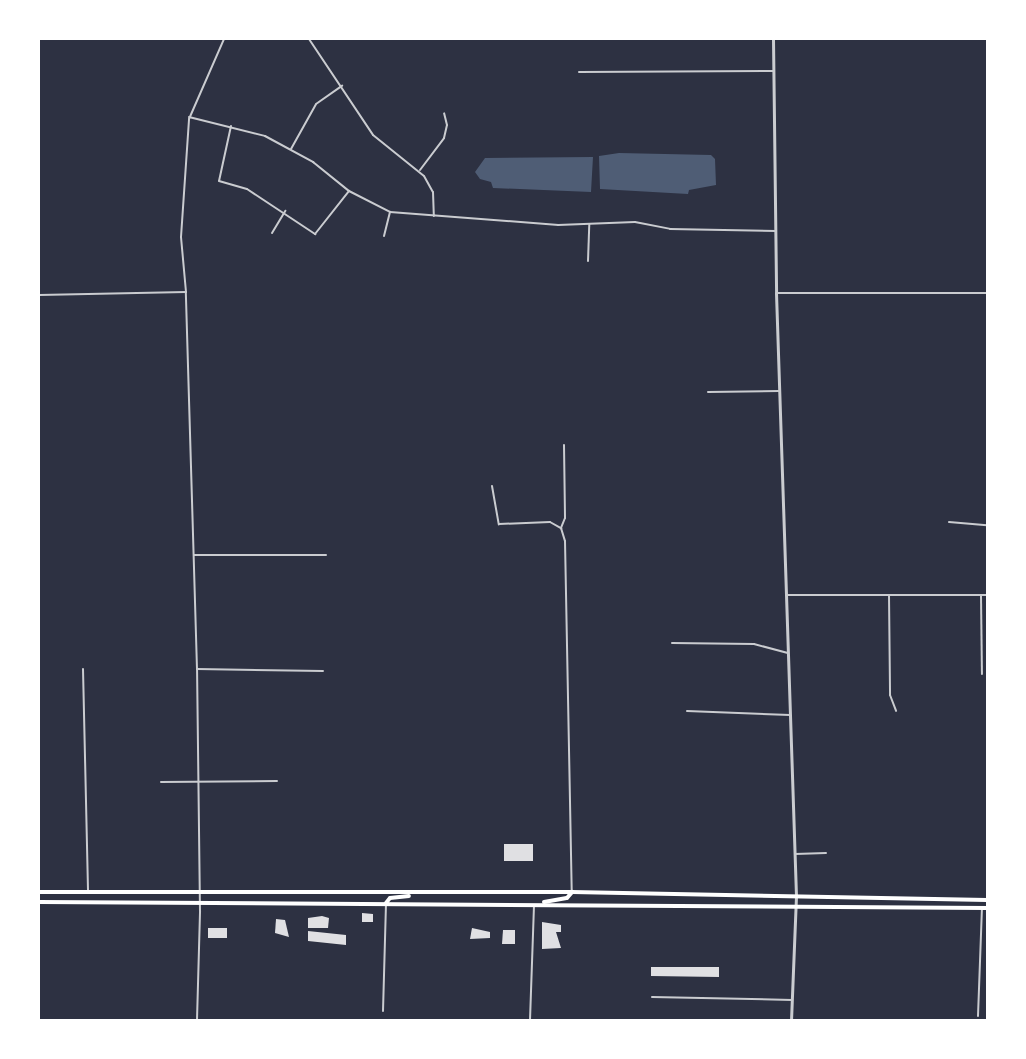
<!DOCTYPE html>
<style>
body{margin:0}
#map{position:relative;width:1026px;height:1059px;overflow:hidden;background:#2d3142;font-family:Manrope,sans-serif}
div>[style]{position:absolute}
.water>*{inset:0;background:#4f5d75}
.building>*{inset:0;background:#e0e0e3}
.minor>*{height:2px;margin:-1px;padding:0 1px;transform-origin:1px;border-radius:1px;background:#caccd0}
.tertiary>*{height:3px;margin:-1.5px;padding:0 1.5px;transform-origin:1.5px;border-radius:1.5px;background:#caccd0}
.primary>*{height:4px;margin:-2px;padding:0 2px;transform-origin:2px;border-radius:2px;background:#fff}
span{translate:-50% -50%;white-space:nowrap;text-align:center;line-height:1.15;-webkit-text-stroke:4.5px #fff;paint-order:stroke}
.frame{position:absolute;inset:0;border:40px solid #fff;pointer-events:none}
</style>
<div id="map">
<div class="water">
<i style="clip-path:polygon(619px 153px,711px 155px,715px 159px,716px 185px,689px 190px,688px 194px,600px 189px,599px 156px)"></i>
<i style="clip-path:polygon(593px 157px,591px 192px,493px 188px,491px 182px,480px 179px,475px 172px,485px 158px)"></i>
</div>
<div class="building">
<i style="clip-path:polygon(504px 844px,533px 844px,533px 861px,504px 861px)"></i>
<i style="clip-path:polygon(362px 913px,373px 914px,373px 922px,362px 922px)"></i>
<i style="clip-path:polygon(322px 916px,329px 918px,328px 928px,308px 928px,308px 918px)"></i>
<i style="clip-path:polygon(276px 919px,285px 920px,289px 937px,275px 933px)"></i>
<i style="clip-path:polygon(542px 922px,561px 925px,561px 932px,556px 932px,561px 948px,542px 949px)"></i>
<i style="clip-path:polygon(208px 928px,227px 928px,227px 938px,208px 938px)"></i>
<i style="clip-path:polygon(472px 928px,490px 932px,490px 938px,470px 939px)"></i>
<i style="clip-path:polygon(503px 930px,515px 930px,515px 944px,502px 944px)"></i>
<i style="clip-path:polygon(308px 931px,346px 935px,346px 945px,308px 941px)"></i>
<i style="clip-path:polygon(651px 967px,719px 967px,719px 977px,651px 976px)"></i>
</div>
<div class="minor">
<i style="left:309px;top:39px;width:115px;rotate:56.3deg"></i>
<i style="left:373px;top:135px;width:65px;rotate:38.8deg"></i>
<i style="left:424px;top:176px;width:18px;rotate:61deg"></i>
<i style="left:433px;top:192px;width:24px;rotate:88deg"></i>
<i style="left:579px;top:72px;width:194px;rotate:-0.3deg"></i>
<i style="left:189px;top:117px;width:78px;rotate:14deg"></i>
<i style="left:265px;top:136px;width:55px;rotate:28.4deg"></i>
<i style="left:313px;top:162px;width:46px;rotate:38.9deg"></i>
<i style="left:349px;top:191px;width:46px;rotate:27.1deg"></i>
<i style="left:390px;top:212px;width:169px;rotate:4.4deg"></i>
<i style="left:558px;top:225px;width:77px;rotate:-2.2deg"></i>
<i style="left:635px;top:222px;width:36px;rotate:11deg"></i>
<i style="left:670px;top:229px;width:106px;rotate:1.1deg"></i>
<i style="left:231px;top:126px;width:56px;rotate:102.3deg"></i>
<i style="left:219px;top:181px;width:29px;rotate:16deg"></i>
<i style="left:247px;top:189px;width:82px;rotate:33.5deg"></i>
<i style="left:315px;top:234px;width:55px;rotate:-51.7deg"></i>
<i style="left:291px;top:149px;width:51px;rotate:-60.9deg"></i>
<i style="left:316px;top:104px;width:32px;rotate:-35deg"></i>
<i style="left:420px;top:170px;width:40px;rotate:-53deg"></i>
<i style="left:444px;top:138px;width:13px;rotate:-77deg"></i>
<i style="left:447px;top:125px;width:12px;rotate:-104deg"></i>
<i style="left:272px;top:233px;width:26px;rotate:-59deg"></i>
<i style="left:384px;top:236px;width:25px;rotate:-76deg"></i>
<i style="left:588px;top:261px;width:37px;rotate:-88deg"></i>
<i style="left:777px;top:293px;width:210px"></i>
<i style="left:39px;top:295px;width:147px;rotate:-1.2deg"></i>
<i style="left:708px;top:392px;width:71px;rotate:-0.8deg"></i>
<i style="left:564px;top:445px;width:73px;rotate:89.2deg"></i>
<i style="left:565px;top:518px;width:11px;rotate:112deg"></i>
<i style="left:561px;top:528px;width:14px;rotate:73deg"></i>
<i style="left:565px;top:541px;width:351px;rotate:88.9deg"></i>
<i style="left:492px;top:486px;width:39px;rotate:80deg"></i>
<i style="left:499px;top:524px;width:51px;rotate:-2.2deg"></i>
<i style="left:550px;top:522px;width:13px;rotate:29deg"></i>
<i style="left:949px;top:522px;width:38px;rotate:5deg"></i>
<i style="left:194px;top:555px;width:132px"></i>
<i style="left:786px;top:595px;width:201px"></i>
<i style="left:889px;top:595px;width:100px;rotate:89.4deg"></i>
<i style="left:890px;top:695px;width:17px;rotate:69deg"></i>
<i style="left:981px;top:596px;width:78px;rotate:89.3deg"></i>
<i style="left:672px;top:643px;width:82px;rotate:0.7deg"></i>
<i style="left:754px;top:644px;width:35px;rotate:15deg"></i>
<i style="left:83px;top:669px;width:223px;rotate:88.7deg"></i>
<i style="left:197px;top:669px;width:126px;rotate:0.9deg"></i>
<i style="left:687px;top:711px;width:103px;rotate:2.2deg"></i>
<i style="left:161px;top:782px;width:116px;rotate:-0.5deg"></i>
<i style="left:795px;top:854px;width:31px;rotate:-2deg"></i>
<i style="left:652px;top:997px;width:140px;rotate:1.2deg"></i>
<i style="left:383px;top:1011px;width:108px;rotate:-88.4deg"></i>
<i style="left:978px;top:1016px;width:108px;rotate:-87.9deg"></i>
<i style="left:197px;top:1020px;width:109px;rotate:-88.4deg"></i>
<i style="left:200px;top:911px;width:242px;rotate:-90.7deg"></i>
<i style="left:197px;top:669px;width:377px;rotate:-91.7deg"></i>
<i style="left:186px;top:292px;width:55px;rotate:-95.2deg"></i>
<i style="left:181px;top:237px;width:118px;rotate:-86.1deg"></i>
<i style="left:189px;top:119px;width:87px;rotate:-66.4deg"></i>
<i style="left:530px;top:1020px;width:114px;rotate:-88deg"></i>
</div>
<div class="tertiary">
<i style="left:773px;top:39px;width:254px;rotate:89.3deg"></i>
<i style="left:776px;top:293px;width:603px;rotate:88.1deg"></i>
<i style="left:796px;top:896px;width:124px;rotate:92.3deg"></i>
</div>
<div class="primary">
<i style="left:39px;top:892px;width:533px"></i>
<i style="left:572px;top:892px;width:415px;rotate:1.1deg"></i>
<i style="left:39px;top:902px;width:948px;rotate:0.36deg"></i>
<i style="left:544px;top:902px;width:23px;rotate:-10deg"></i>
<i style="left:567px;top:898px;width:8px;rotate:-50deg"></i>
<i style="left:386px;top:903px;width:6px;rotate:-51deg"></i>
<i style="left:390px;top:898px;width:19px;rotate:-6deg"></i>
</div>
<div class="frame"></div>
</div>
